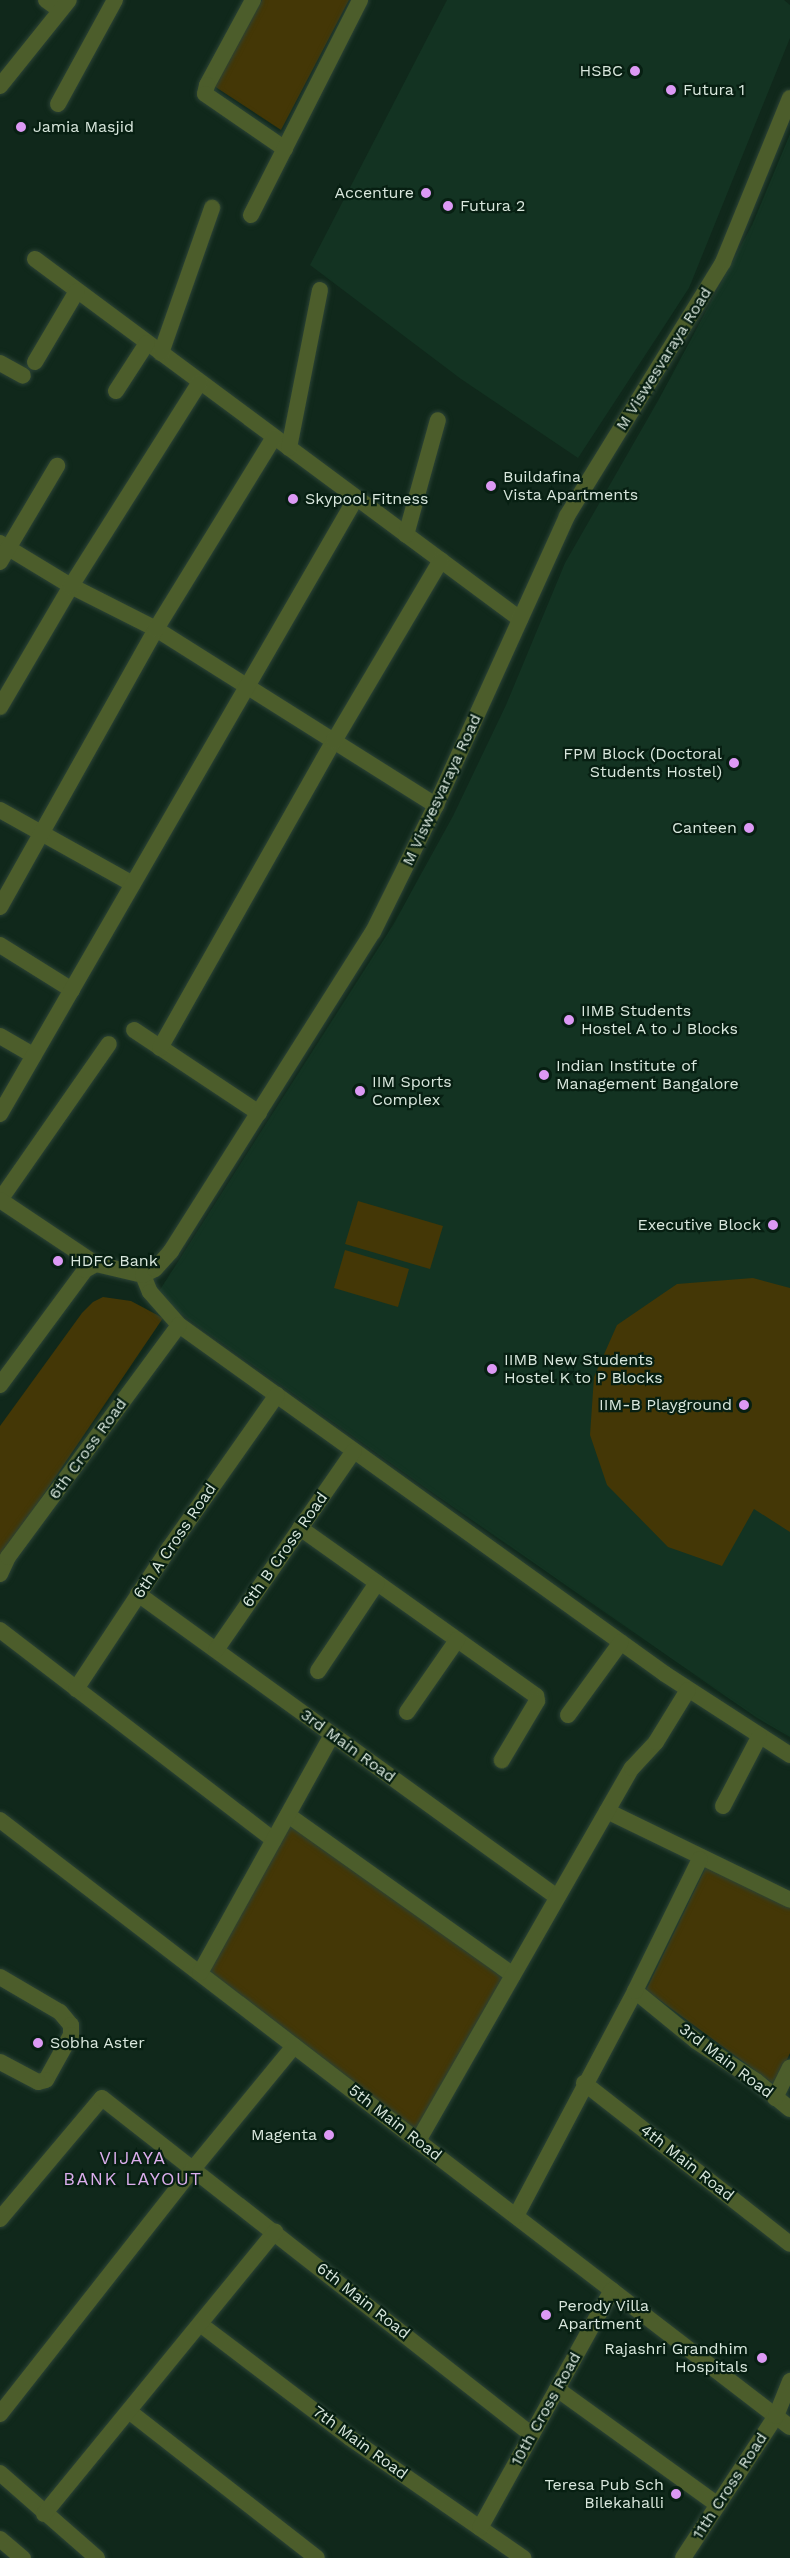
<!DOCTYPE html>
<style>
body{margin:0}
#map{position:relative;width:790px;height:2558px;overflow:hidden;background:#10281b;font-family:"Work Sans",sans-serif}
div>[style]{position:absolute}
.built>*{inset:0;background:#133322}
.green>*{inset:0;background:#443706}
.roads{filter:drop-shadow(0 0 2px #2c4336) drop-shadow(0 0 2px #2c4336)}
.minor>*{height:16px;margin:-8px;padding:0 8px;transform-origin:8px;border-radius:8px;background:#4c5d2b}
.tertiary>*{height:16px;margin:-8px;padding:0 8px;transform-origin:8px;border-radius:8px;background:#4c5d2b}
.dots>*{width:16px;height:16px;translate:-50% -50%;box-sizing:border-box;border:3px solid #071f12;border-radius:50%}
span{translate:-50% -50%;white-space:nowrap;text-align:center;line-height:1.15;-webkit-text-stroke:4.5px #071f12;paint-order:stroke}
.poi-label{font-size:16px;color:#d9e7dd}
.right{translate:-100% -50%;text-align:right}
.left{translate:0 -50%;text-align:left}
.street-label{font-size:16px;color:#d9e7dd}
.neighbourhood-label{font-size:18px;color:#dcaeed;letter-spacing:1.5px}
</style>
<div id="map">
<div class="built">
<i style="clip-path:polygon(447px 0,784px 0,790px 5px,790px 38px,689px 288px,578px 458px,461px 379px,310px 265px)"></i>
<i style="clip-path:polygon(790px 134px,790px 1737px,757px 1718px,420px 1484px,156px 1296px,393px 925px,453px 816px,506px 705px,565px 563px,659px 399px,752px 225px)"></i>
</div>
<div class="green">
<i style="clip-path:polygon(262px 0,349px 0,281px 130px,214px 86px)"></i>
<i style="clip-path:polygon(358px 1201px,443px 1226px,430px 1269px,345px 1244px)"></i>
<i style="clip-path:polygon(345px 1250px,409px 1269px,398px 1307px,334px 1288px)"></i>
<i style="clip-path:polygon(753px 1278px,790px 1288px,790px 1532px,754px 1509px,722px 1566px,668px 1547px,607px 1485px,590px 1435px,594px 1377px,617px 1325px,677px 1284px)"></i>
<i style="clip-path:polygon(103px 1297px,131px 1301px,163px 1318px,0 1559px,0 1426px,82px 1313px,93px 1302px)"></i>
<i style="clip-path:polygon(288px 1815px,513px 1975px,418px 2141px,200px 1973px)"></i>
<i style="clip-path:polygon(706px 1867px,790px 1906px,790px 2053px,775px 2085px,646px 1990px)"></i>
</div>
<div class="roads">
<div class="minor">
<i style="left:46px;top:0;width:17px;rotate:36deg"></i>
<i style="left:253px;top:0;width:97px;rotate:118.4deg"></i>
<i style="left:207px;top:85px;width:9px;rotate:103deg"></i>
<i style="left:205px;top:94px;width:97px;rotate:34.5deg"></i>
<i style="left:58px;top:104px;width:119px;rotate:-61.3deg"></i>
<i style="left:251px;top:215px;width:241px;rotate:-63.1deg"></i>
<i style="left:35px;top:259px;width:604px;rotate:36.59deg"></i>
<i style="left:161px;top:353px;width:154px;rotate:-70.6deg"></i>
<i style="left:35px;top:362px;width:82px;rotate:-59.4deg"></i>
<i style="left:0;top:363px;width:26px;rotate:29deg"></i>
<i style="left:116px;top:391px;width:57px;rotate:-57.1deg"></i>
<i style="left:289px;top:448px;width:161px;rotate:-78.9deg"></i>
<i style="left:406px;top:535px;width:119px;rotate:-74.5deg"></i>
<i style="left:0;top:543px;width:83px;rotate:31.2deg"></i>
<i style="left:71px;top:586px;width:95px;rotate:26.8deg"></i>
<i style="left:156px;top:629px;width:331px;rotate:32.2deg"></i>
<i style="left:0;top:562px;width:112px;rotate:-59.3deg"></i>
<i style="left:0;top:707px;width:140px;rotate:-59.6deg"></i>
<i style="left:71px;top:586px;width:241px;rotate:-57.7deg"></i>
<i style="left:0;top:810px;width:152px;rotate:29.1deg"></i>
<i style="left:0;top:907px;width:319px;rotate:-60.7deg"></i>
<i style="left:156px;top:629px;width:225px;rotate:-58.4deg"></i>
<i style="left:0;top:945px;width:85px;rotate:32deg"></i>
<i style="left:134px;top:1030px;width:150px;rotate:33.6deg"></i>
<i style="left:0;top:1036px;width:39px;rotate:30deg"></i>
<i style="left:160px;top:1048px;width:353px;rotate:-60.5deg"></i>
<i style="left:334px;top:741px;width:210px;rotate:-59.4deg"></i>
<i style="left:0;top:1114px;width:711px;rotate:-59.98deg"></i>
<i style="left:0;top:1200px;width:190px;rotate:-55.1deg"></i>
<i style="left:143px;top:1275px;width:18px;rotate:68deg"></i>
<i style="left:150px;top:1292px;width:44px;rotate:48.7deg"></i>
<i style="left:179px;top:1325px;width:598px;rotate:35.68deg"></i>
<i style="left:665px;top:1674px;width:149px;rotate:32.9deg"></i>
<i style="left:300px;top:1528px;width:290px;rotate:35.4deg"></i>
<i style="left:536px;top:1696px;width:5px;rotate:79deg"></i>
<i style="left:537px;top:1701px;width:69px;rotate:120.7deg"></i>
<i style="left:0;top:1574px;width:19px;rotate:-65deg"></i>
<i style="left:8px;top:1557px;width:288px;rotate:-53.6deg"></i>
<i style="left:138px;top:1594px;width:517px;rotate:35.87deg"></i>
<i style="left:0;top:1630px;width:345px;rotate:37.5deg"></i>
<i style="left:216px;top:1650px;width:242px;rotate:-55.3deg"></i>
<i style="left:318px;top:1671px;width:106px;rotate:-56.2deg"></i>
<i style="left:76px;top:1689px;width:170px;rotate:-56.5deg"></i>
<i style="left:170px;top:1547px;width:186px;rotate:-54.9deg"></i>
<i style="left:407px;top:1712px;width:88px;rotate:-55.2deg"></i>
<i style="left:568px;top:1715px;width:90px;rotate:-54deg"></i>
<i style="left:723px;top:1806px;width:78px;rotate:-62.4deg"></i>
<i style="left:607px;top:1811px;width:203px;rotate:25.9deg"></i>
<i style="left:288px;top:1815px;width:276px;rotate:35.4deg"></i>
<i style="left:0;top:1820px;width:996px;rotate:37.54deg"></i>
<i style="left:200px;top:1973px;width:272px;rotate:-61deg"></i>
<i style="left:0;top:1977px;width:69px;rotate:30.3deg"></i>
<i style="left:60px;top:2012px;width:17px;rotate:50deg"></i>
<i style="left:71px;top:2025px;width:10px;rotate:90deg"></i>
<i style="left:71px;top:2035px;width:51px;rotate:119.1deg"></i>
<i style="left:46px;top:2080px;width:8px;rotate:166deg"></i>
<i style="left:38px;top:2082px;width:43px;rotate:-152.2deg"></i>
<i style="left:635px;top:1991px;width:79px;rotate:39.3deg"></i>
<i style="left:696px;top:2041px;width:72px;rotate:33.7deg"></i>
<i style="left:756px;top:2081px;width:44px;rotate:39.5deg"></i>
<i style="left:584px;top:2083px;width:261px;rotate:38deg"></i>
<i style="left:775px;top:2098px;width:34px;rotate:-64deg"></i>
<i style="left:418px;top:2141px;width:430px;rotate:-60.2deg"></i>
<i style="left:632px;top:1768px;width:35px;rotate:-47deg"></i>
<i style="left:656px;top:1742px;width:61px;rotate:-58.4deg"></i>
<i style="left:516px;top:2216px;width:255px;rotate:-62.1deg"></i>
<i style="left:635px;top:1991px;width:147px;rotate:-63.8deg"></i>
<i style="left:0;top:2219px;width:158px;rotate:-49.9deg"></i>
<i style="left:102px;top:2098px;width:546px;rotate:38.09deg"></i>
<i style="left:200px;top:2324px;width:188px;rotate:37.2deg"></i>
<i style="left:350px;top:2438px;width:211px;rotate:34.7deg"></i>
<i style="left:557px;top:2389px;width:198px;rotate:35.8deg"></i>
<i style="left:130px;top:2412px;width:237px;rotate:38deg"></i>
<i style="left:0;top:2414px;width:312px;rotate:-51.8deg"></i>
<i style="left:193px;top:2169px;width:159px;rotate:-50.6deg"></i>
<i style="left:0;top:2473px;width:129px;rotate:41.2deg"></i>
<i style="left:44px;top:2514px;width:365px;rotate:-50.7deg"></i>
<i style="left:480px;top:2528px;width:272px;rotate:-61deg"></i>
<i style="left:0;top:2539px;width:30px;rotate:40deg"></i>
<i style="left:683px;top:2558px;width:170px;rotate:-56.8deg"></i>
<i style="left:776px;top:2416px;width:38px;rotate:-68deg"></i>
</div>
<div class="tertiary">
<i style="left:0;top:86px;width:110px;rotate:-51.3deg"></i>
<i style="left:0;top:1200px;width:115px;rotate:33.7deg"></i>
<i style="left:0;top:1385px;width:143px;rotate:-53.5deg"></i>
<i style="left:85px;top:1270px;width:13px;rotate:-29deg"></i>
<i style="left:96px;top:1264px;width:48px;rotate:13.2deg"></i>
<i style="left:143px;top:1275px;width:13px;rotate:-27deg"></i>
<i style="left:155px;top:1269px;width:24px;rotate:-48deg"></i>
<i style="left:171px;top:1251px;width:378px;rotate:-57.7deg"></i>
<i style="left:373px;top:932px;width:142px;rotate:-63.6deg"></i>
<i style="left:436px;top:805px;width:317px;rotate:-65.6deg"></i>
<i style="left:567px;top:516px;width:298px;rotate:-58.4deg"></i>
<i style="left:723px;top:262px;width:177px;rotate:-67.8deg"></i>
</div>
</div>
<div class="dots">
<i style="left:635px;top:71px;background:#dc99f4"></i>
<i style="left:671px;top:90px;background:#dc99f4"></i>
<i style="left:21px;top:127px;background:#dc99f4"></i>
<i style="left:426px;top:193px;background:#dc99f4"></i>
<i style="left:448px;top:206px;background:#dc99f4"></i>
<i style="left:491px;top:486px;background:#dc99f4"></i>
<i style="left:293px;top:499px;background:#dc99f4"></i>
<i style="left:734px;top:763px;background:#dc99f4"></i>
<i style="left:749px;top:828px;background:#dc99f4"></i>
<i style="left:569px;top:1020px;background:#dc99f4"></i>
<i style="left:544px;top:1075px;background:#dc99f4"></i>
<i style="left:360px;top:1091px;background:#dc99f4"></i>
<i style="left:773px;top:1225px;background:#dc99f4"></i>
<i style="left:58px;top:1261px;background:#dc99f4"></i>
<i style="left:492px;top:1369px;background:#dc99f4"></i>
<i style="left:744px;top:1405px;background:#dc99f4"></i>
<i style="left:38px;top:2043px;background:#dc99f4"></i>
<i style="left:329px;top:2135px;background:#dc99f4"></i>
<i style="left:546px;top:2315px;background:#dc99f4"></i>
<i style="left:762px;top:2358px;background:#dc99f4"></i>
<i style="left:676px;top:2494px;background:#dc99f4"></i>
</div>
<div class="poi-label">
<span class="right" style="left:623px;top:71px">HSBC</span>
<span class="left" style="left:683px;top:90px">Futura 1</span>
<span class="left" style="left:33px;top:127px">Jamia Masjid</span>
<span class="right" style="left:414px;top:193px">Accenture</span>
<span class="left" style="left:460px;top:206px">Futura 2</span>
<span class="left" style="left:503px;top:486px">Buildafina<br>Vista Apartments</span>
<span class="left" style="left:305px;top:499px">Skypool Fitness</span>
<span class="right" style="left:722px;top:763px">FPM Block (Doctoral<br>Students Hostel)</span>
<span class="right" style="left:737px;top:828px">Canteen</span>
<span class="left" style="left:581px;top:1020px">IIMB Students<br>Hostel A to J Blocks</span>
<span class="left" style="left:556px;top:1075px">Indian Institute of<br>Management Bangalore</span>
<span class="left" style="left:372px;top:1091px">IIM Sports<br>Complex</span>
<span class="right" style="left:761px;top:1225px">Executive Block</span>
<span class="left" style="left:70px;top:1261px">HDFC Bank</span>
<span class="left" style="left:504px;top:1369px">IIMB New Students<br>Hostel K to P Blocks</span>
<span class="right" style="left:732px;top:1405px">IIM-B Playground</span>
<span class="left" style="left:50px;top:2043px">Sobha Aster</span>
<span class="right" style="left:317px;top:2135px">Magenta</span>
<span class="left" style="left:558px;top:2315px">Perody Villa<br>Apartment</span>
<span class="right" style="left:748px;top:2358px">Rajashri Grandhim<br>Hospitals</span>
<span class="right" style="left:664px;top:2494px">Teresa Pub Sch<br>Bilekahalli</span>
</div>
<div class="street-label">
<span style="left:664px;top:359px;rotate:-58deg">M Viswesvaraya Road</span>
<span style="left:442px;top:790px;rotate:-65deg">M Viswesvaraya Road</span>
<span style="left:88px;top:1449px;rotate:-54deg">6th Cross Road</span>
<span style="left:175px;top:1541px;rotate:-56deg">6th A Cross Road</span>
<span style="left:285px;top:1550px;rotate:-55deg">6th B Cross Road</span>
<span style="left:348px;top:1746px;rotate:36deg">3rd Main Road</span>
<span style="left:726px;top:2061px;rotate:37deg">3rd Main Road</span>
<span style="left:395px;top:2123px;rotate:38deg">5th Main Road</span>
<span style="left:687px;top:2163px;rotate:38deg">4th Main Road</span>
<span style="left:363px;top:2301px;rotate:38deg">6th Main Road</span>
<span style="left:546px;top:2409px;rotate:-61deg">10th Cross Road</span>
<span style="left:360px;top:2443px;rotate:36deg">7th Main Road</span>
<span style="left:730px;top:2486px;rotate:-57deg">11th Cross Road</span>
</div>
<div class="neighbourhood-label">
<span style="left:133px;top:2169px">VIJAYA<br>BANK LAYOUT</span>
</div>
</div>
